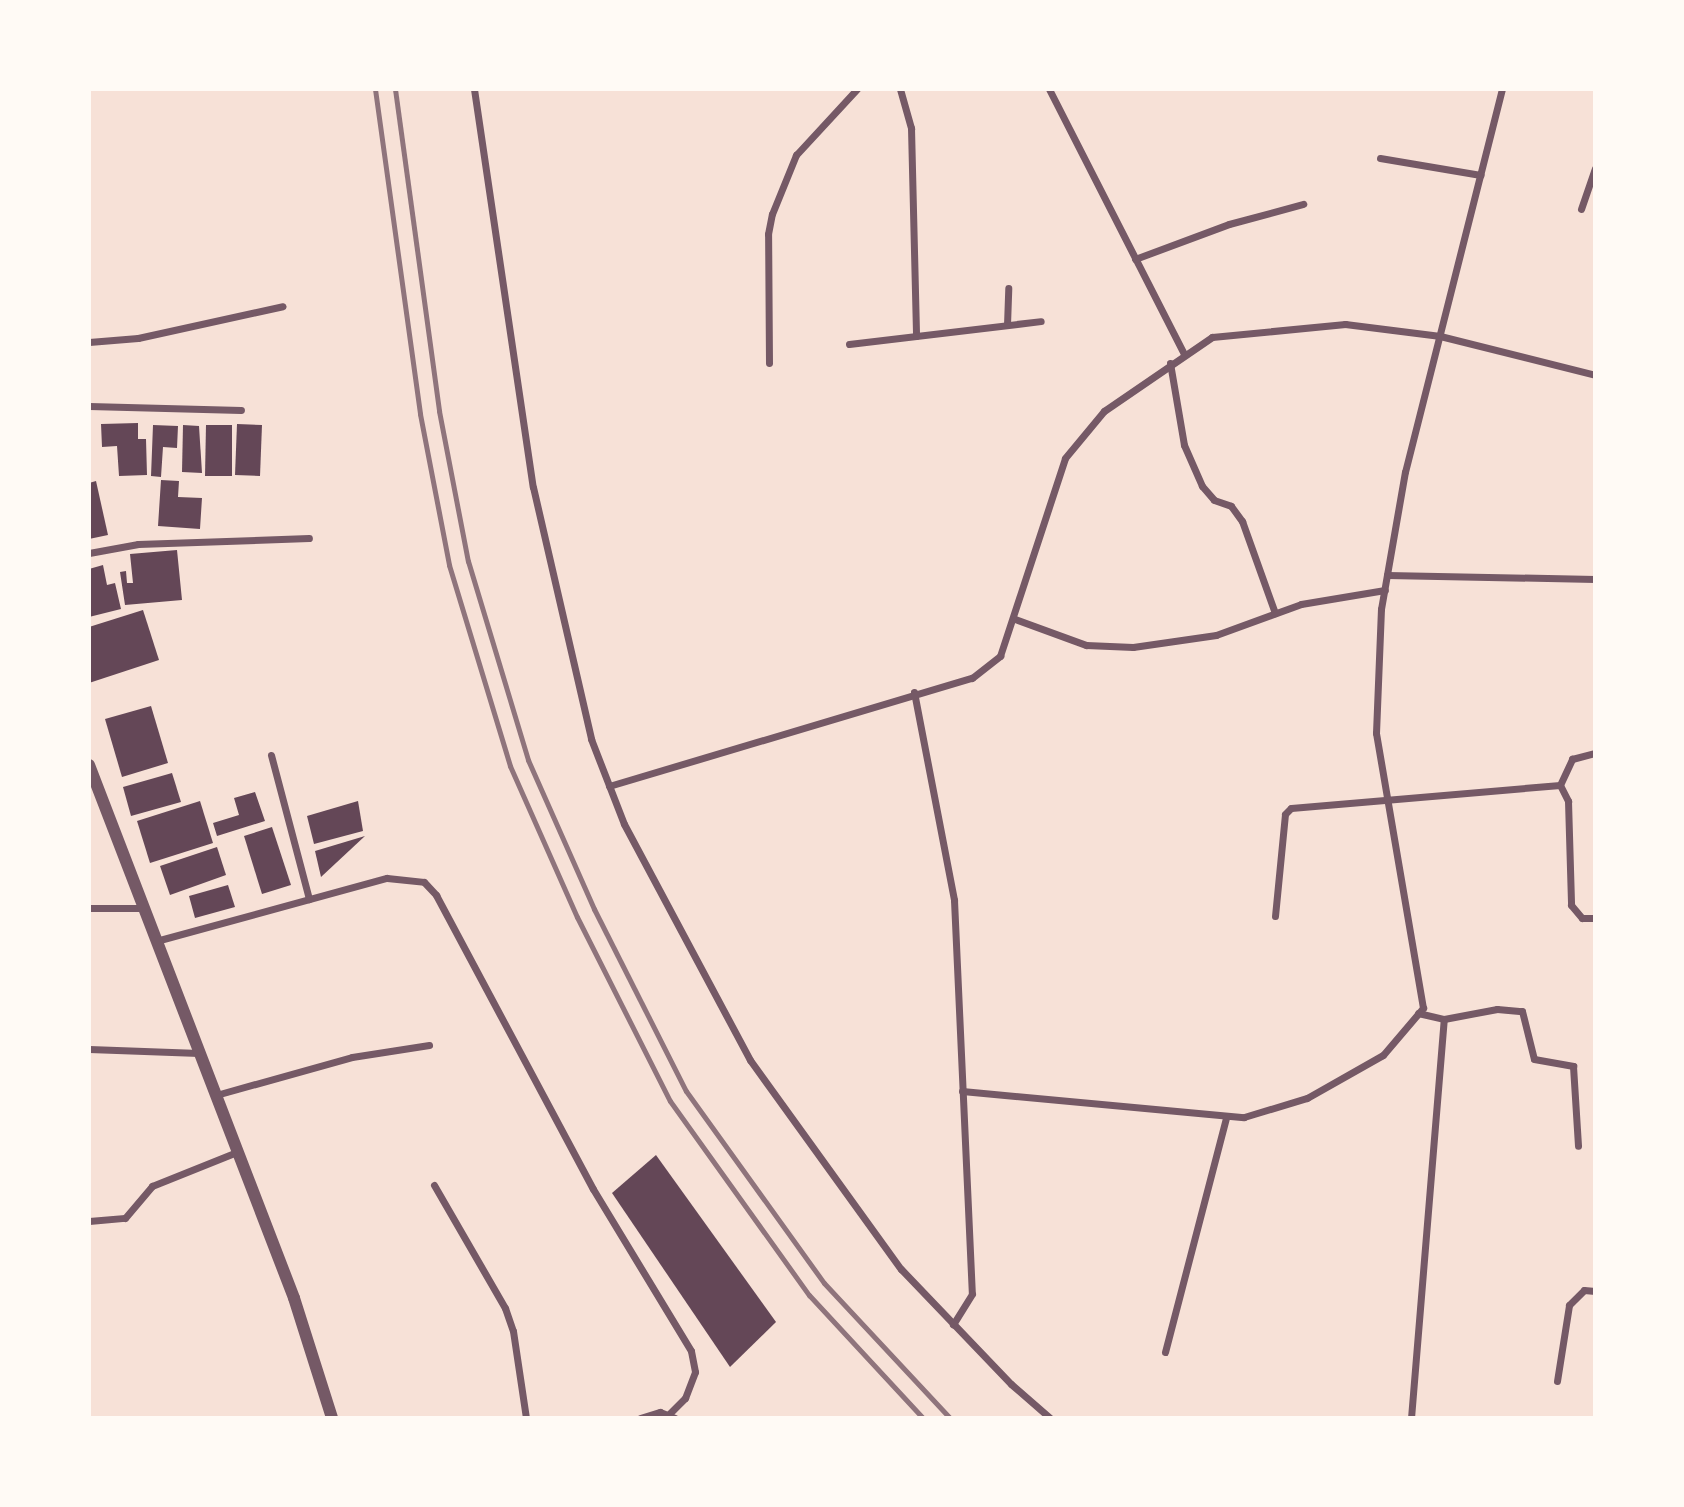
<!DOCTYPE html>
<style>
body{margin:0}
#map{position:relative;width:1684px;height:1507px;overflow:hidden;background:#f7e1d7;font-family:Roboto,sans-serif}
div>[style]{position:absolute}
.building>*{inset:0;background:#644757}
.minor>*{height:7px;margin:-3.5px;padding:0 3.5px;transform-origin:3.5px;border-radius:3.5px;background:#755966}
.tertiary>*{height:12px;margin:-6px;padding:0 6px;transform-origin:6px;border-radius:6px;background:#755966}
.rail>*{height:5px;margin:-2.5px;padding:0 2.5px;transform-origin:2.5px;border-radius:2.5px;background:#8f747c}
span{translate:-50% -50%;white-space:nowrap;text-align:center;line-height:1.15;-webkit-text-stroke:5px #fffaf5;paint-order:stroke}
.frame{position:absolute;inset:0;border:91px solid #fffaf5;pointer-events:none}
</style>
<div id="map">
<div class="building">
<i style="clip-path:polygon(138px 423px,138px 439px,146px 439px,147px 475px,119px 476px,117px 446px,102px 447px,101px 424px)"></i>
<i style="clip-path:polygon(237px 424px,262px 425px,260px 476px,235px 475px)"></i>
<i style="clip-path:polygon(153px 425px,178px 426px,177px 448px,163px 447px,161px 477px,151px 476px)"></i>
<i style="clip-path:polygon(183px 425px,199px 426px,202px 473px,182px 472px)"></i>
<i style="clip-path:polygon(206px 425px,232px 425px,232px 476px,205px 476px)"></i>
<i style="clip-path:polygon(161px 480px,179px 481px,178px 497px,202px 498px,200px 529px,158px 526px)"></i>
<i style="clip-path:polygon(96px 481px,108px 535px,89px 539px,89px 483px)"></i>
<i style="clip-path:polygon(177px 550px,182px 600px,125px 605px,120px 572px,126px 571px,127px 583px,133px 583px,130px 554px)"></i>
<i style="clip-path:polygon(103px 565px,107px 585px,115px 583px,121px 609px,89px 617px,89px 569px)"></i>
<i style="clip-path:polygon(143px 610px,159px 660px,89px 683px,89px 627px)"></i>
<i style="clip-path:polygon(151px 706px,168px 763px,122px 777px,105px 719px)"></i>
<i style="clip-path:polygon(172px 773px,181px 802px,131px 816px,123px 787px)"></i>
<i style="clip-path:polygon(255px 792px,265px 821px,217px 836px,213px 823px,239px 815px,234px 798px)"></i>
<i style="clip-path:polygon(200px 801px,213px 843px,150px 863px,137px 821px)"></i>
<i style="clip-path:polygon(358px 801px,363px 831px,314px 844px,307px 816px)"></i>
<i style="clip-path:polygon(272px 827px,291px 885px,262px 894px,244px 836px)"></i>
<i style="clip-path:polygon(365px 836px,321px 877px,315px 851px)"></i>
<i style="clip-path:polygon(217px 847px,226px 875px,170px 895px,160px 866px)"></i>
<i style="clip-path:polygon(228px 885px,235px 907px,195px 918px,189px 896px)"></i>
<i style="clip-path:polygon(656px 1155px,776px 1322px,730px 1367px,612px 1193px)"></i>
</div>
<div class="minor">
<i style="left:474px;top:89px;width:402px;rotate:81.6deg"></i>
<i style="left:533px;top:487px;width:259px;rotate:77deg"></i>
<i style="left:591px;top:739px;width:91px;rotate:68.8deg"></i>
<i style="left:624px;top:824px;width:268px;rotate:61.9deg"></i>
<i style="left:750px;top:1060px;width:258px;rotate:54.2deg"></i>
<i style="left:901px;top:1269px;width:159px;rotate:46.3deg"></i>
<i style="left:1011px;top:1384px;width:52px;rotate:41.1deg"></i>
<i style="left:900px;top:89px;width:41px;rotate:74.2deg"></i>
<i style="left:911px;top:128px;width:208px;rotate:88.6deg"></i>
<i style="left:1049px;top:89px;width:297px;rotate:63deg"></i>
<i style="left:1380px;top:158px;width:102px;rotate:9.6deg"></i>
<i style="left:1581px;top:209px;width:43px;rotate:-71.1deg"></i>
<i style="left:1135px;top:259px;width:100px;rotate:-20.4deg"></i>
<i style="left:1229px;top:224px;width:77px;rotate:-15.1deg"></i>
<i style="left:1007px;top:325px;width:37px;rotate:-88deg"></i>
<i style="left:89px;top:342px;width:49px;rotate:-4.7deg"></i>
<i style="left:138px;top:338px;width:148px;rotate:-12.4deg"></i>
<i style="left:849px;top:344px;width:193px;rotate:-6.8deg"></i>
<i style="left:769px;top:363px;width:129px;rotate:-90.4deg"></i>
<i style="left:768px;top:234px;width:20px;rotate:-79deg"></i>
<i style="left:772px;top:214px;width:64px;rotate:-67.9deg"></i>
<i style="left:796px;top:155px;width:90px;rotate:-47.3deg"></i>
<i style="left:1170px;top:363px;width:83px;rotate:80.3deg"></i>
<i style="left:1184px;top:445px;width:45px;rotate:66.3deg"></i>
<i style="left:1202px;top:486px;width:18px;rotate:49deg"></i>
<i style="left:1214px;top:500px;width:18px;rotate:19deg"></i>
<i style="left:1231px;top:506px;width:19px;rotate:54deg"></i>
<i style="left:1242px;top:521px;width:98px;rotate:70.3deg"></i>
<i style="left:89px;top:406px;width:152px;rotate:1.5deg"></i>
<i style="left:89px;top:553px;width:50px;rotate:-10.4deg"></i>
<i style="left:138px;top:544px;width:171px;rotate:-2deg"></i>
<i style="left:1387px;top:575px;width:208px;rotate:1.1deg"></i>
<i style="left:1015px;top:619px;width:76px;rotate:20.1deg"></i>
<i style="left:1086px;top:645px;width:47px;rotate:2.4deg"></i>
<i style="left:1133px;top:647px;width:84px;rotate:-8.2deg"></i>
<i style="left:1216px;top:635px;width:90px;rotate:-20deg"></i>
<i style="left:1301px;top:604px;width:85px;rotate:-9.5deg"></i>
<i style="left:914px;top:692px;width:212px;rotate:79.1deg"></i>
<i style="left:954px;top:900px;width:394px;rotate:87.4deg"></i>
<i style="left:972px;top:1294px;width:36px;rotate:122deg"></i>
<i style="left:271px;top:755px;width:149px;rotate:75.2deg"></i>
<i style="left:1560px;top:785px;width:29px;rotate:-65deg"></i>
<i style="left:1572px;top:759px;width:24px;rotate:-15deg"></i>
<i style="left:609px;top:786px;width:379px;rotate:-16.6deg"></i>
<i style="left:972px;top:678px;width:36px;rotate:-38deg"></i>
<i style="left:1000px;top:656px;width:208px;rotate:-71.8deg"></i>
<i style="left:1065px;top:458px;width:61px;rotate:-50.3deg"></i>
<i style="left:1104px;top:411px;width:131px;rotate:-34.4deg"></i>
<i style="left:1212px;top:337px;width:134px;rotate:-5.6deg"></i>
<i style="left:1345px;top:324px;width:96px;rotate:7.2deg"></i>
<i style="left:1440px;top:336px;width:160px;rotate:14.1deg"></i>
<i style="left:89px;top:908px;width:54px"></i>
<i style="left:1275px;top:916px;width:102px;rotate:-84.4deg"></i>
<i style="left:1285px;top:814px;width:8px;rotate:-45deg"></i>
<i style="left:1291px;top:808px;width:270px;rotate:-4.9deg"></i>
<i style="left:1560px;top:785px;width:18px;rotate:63deg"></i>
<i style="left:1568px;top:801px;width:104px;rotate:88.3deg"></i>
<i style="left:1571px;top:905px;width:17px;rotate:50deg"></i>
<i style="left:1582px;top:918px;width:13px"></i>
<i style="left:156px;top:941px;width:239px;rotate:-15.3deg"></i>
<i style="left:387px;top:878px;width:37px;rotate:6deg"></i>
<i style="left:424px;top:882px;width:18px;rotate:47deg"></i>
<i style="left:436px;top:895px;width:333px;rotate:61.9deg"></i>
<i style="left:593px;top:1189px;width:189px;rotate:58.8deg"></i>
<i style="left:691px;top:1351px;width:21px;rotate:79deg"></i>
<i style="left:695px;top:1372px;width:28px;rotate:111deg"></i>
<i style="left:685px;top:1398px;width:23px;rotate:135deg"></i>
<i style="left:1418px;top:1013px;width:27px;rotate:13deg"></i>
<i style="left:1444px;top:1019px;width:54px;rotate:-10.7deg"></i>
<i style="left:1497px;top:1009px;width:25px;rotate:5deg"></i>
<i style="left:1522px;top:1011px;width:49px;rotate:76deg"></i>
<i style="left:1534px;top:1059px;width:40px;rotate:10deg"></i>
<i style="left:1573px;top:1066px;width:80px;rotate:86.4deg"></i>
<i style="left:89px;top:1049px;width:110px;rotate:2.1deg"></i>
<i style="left:962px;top:1091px;width:283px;rotate:5.3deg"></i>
<i style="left:1244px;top:1117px;width:66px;rotate:-16.8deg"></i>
<i style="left:1307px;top:1098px;width:87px;rotate:-29.5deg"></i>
<i style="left:1383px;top:1055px;width:62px;rotate:-49.6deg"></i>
<i style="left:1423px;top:1008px;width:279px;rotate:-99.7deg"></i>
<i style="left:1376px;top:733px;width:124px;rotate:-87.7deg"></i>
<i style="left:1381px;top:609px;width:139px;rotate:-80.1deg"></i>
<i style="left:1405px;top:472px;width:395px;rotate:-75.8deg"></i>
<i style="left:216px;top:1095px;width:141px;rotate:-15.6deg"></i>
<i style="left:352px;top:1057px;width:78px;rotate:-8.9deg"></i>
<i style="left:434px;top:1185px;width:142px;rotate:60deg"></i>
<i style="left:505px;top:1308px;width:24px;rotate:71deg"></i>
<i style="left:513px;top:1331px;width:88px;rotate:81.5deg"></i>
<i style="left:89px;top:1221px;width:36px;rotate:-5deg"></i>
<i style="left:125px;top:1218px;width:42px;rotate:-49.8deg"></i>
<i style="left:152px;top:1186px;width:92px;rotate:-21.8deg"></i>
<i style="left:1165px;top:1352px;width:242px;rotate:-75.4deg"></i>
<i style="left:1557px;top:1381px;width:77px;rotate:-81deg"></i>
<i style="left:1569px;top:1305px;width:21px;rotate:-45deg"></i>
<i style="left:1584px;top:1290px;width:11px;rotate:5deg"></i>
<i style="left:640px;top:1418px;width:21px;rotate:-17deg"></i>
<i style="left:660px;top:1412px;width:16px;rotate:22deg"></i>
<i style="left:1411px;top:1418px;width:400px;rotate:-85.3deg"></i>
</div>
<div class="tertiary">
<i style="left:89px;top:765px;width:571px;rotate:68.96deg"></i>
<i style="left:294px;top:1298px;width:126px;rotate:72.4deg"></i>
</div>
<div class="rail">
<i style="left:375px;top:89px;width:328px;rotate:82.1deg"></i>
<i style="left:420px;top:414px;width:154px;rotate:79.1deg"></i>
<i style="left:449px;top:565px;width:210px;rotate:73.1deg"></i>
<i style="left:510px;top:766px;width:165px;rotate:66.1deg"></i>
<i style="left:577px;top:917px;width:206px;rotate:63.2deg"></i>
<i style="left:670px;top:1101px;width:239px;rotate:54.4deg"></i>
<i style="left:809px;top:1295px;width:168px;rotate:47.2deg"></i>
<i style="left:395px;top:89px;width:325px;rotate:82.2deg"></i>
<i style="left:439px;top:411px;width:153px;rotate:79.1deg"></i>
<i style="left:468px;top:561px;width:208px;rotate:73.2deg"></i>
<i style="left:528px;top:760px;width:163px;rotate:66.1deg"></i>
<i style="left:594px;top:909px;width:204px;rotate:63.2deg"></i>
<i style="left:686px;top:1091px;width:236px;rotate:54.3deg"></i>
<i style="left:824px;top:1283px;width:185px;rotate:47deg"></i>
</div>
<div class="frame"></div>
</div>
